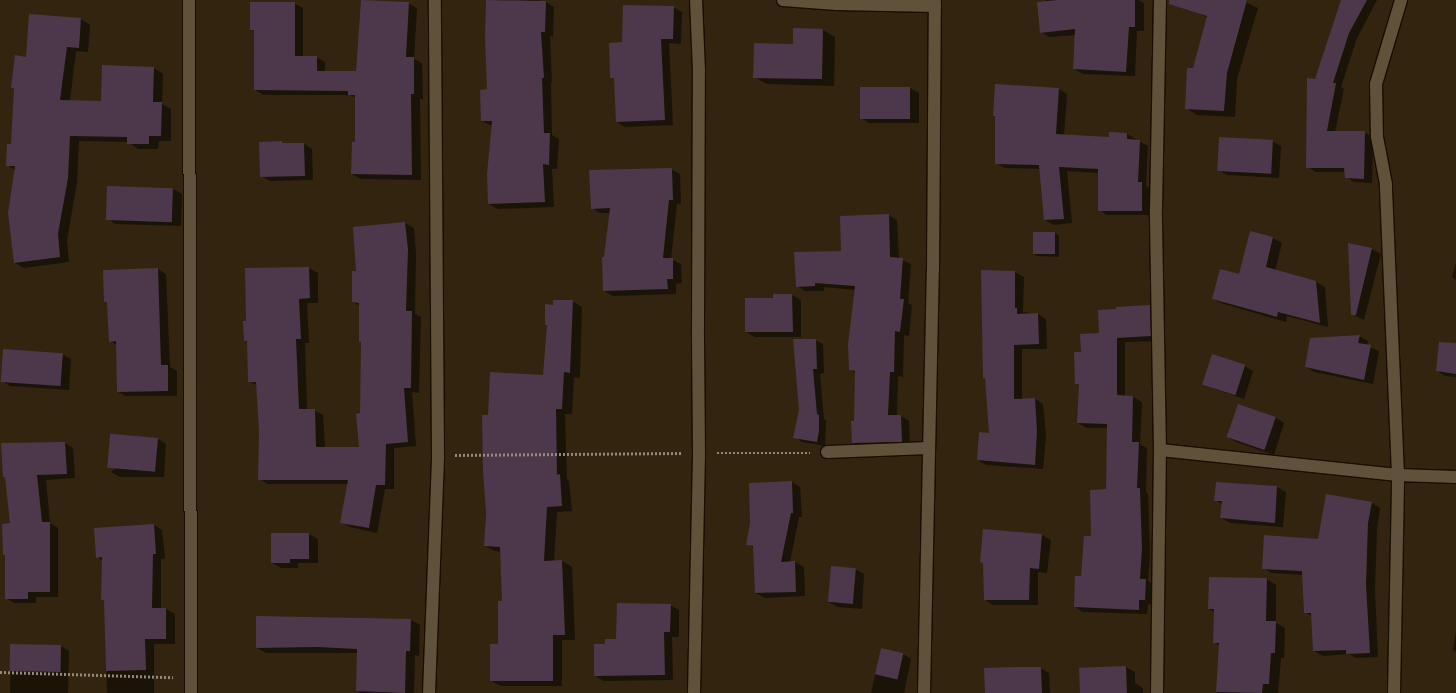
<!DOCTYPE html>
<html>
<head>
<meta charset="utf-8">
<style>
  body { margin:0 }
  #map { position:relative; width:1456px; height:693px; overflow:hidden; background:#32240e; font-family:Raleway,sans-serif }
  div>[style] { position:absolute }
  .shadow>* { inset:0; background:#0007 }
  .building>* { inset:0; background:#4c384a; transform-origin:0 0 }
  .path>* { height:2.5px; margin-top:-1.25px; transform-origin:0; background:repeating-linear-gradient(90deg,#948877 0 2px,transparent 0 4px) }
  .roads { filter:drop-shadow(1px 0 #190d00) drop-shadow(-1px 0 #190d00) drop-shadow(0 1px #190d00) drop-shadow(0 -1px #190d00) }
  .street>* { height:12px; margin:-6px; padding:0 6px; transform-origin:6px; border-radius:6px; background:#60513a }
  span { translate:-50% -50%; white-space:nowrap; text-align:center; line-height:1.15; -webkit-text-stroke:3px #32240e; paint-order:stroke }
</style>
</head>
<body>
<div id="map">
  <div class="shadow">
    <i style="clip-path:polygon(487px 0,538px 0,546px 2px,554px 7px,553px 37px,550px 36px,552px 83px,551px 83px,552px 135px,559px 139px,557px 169px,552px 169px,554px 207px,498px 209px,489px 204px,492px 126px,482px 121px,488px 90px,486px 38px)"></i>
    <i style="clip-path:polygon(1046px 0,1138px 0,1144px 3px,1144px 31px,1137px 31px,1135px 76px,1083px 74px,1074px 69px,1076px 35px,1049px 37px,1041px 32px)"></i>
    <i style="clip-path:polygon(1204px 0,1241px 0,1258px 8px,1237px 79px,1235px 117px,1197px 115px,1186px 108px,1193px 70px,1208px 18px,1200px 13px)"></i>
    <i style="clip-path:polygon(1343px 0,1377px 0,1357px 38px,1341px 87px,1344px 89px,1335px 132px,1364px 132px,1373px 137px,1372px 183px,1354px 182px,1346px 177px,1346px 172px,1316px 172px,1308px 167px,1315px 80px)"></i>
    <i style="clip-path:polygon(294px 3px,303px 8px,303px 57px,316px 57px,325px 62px,325px 72px,357px 72px,408px 3px,417px 8px,414px 59px,422px 63px,423px 99px,420px 99px,421px 180px,361px 179px,352px 174px,356px 143px,356px 98px,350px 95px,264px 95px,255px 90px,255px 32px,251px 29px)"></i>
    <i style="clip-path:polygon(673px 7px,682px 12px,681px 44px,669px 43px,673px 125px,625px 127px,617px 122px,615px 79px,611px 77px)"></i>
    <i style="clip-path:polygon(30px 15px,81px 19px,90px 25px,88px 52px,76px 51px,70px 101px,101px 102px,154px 68px,163px 74px,162px 104px,171px 109px,171px 141px,159px 141px,158px 149px,138px 149px,128px 142px,79px 141px,77px 183px,67px 240px,69px 262px,24px 268px,15px 263px,15px 170px,7px 165px,12px 145px,15px 89px,12px 87px,27px 58px)"></i>
    <i style="clip-path:polygon(823px 30px,835px 37px,834px 86px,767px 84px,754px 77px,794px 45px)"></i>
    <i style="clip-path:polygon(910px 88px,919px 93px,919px 123px,869px 123px,861px 118px)"></i>
    <i style="clip-path:polygon(1059px 89px,1067px 94px,1064px 136px,1110px 138px,1110px 133px,1127px 134px,1136px 139px,1136px 140px,1148px 146px,1146px 186px,1150px 188px,1150px 215px,1107px 215px,1099px 210px,1099px 173px,1067px 171px,1072px 223px,1054px 225px,1045px 220px,1041px 169px,1005px 168px,996px 163px,996px 117px,994px 116px)"></i>
    <i style="clip-path:polygon(1272px 141px,1281px 146px,1279px 178px,1227px 175px,1218px 170px)"></i>
    <i style="clip-path:polygon(304px 144px,312px 149px,313px 180px,270px 181px,261px 176px)"></i>
    <i style="clip-path:polygon(671px 169px,680px 174px,681px 204px,677px 204px,671px 259px,681px 264px,682px 283px,676px 284px,676px 294px,613px 296px,604px 291px,605px 258px,610px 213px,600px 213px,592px 208px)"></i>
    <i style="clip-path:polygon(108px 187px,173px 189px,182px 194px,181px 226px,116px 224px,108px 219px)"></i>
    <i style="clip-path:polygon(888px 215px,897px 220px,899px 259px,911px 264px,908px 303px,912px 305px,909px 336px,904px 335px,903px 377px,898px 376px,897px 416px,901px 416px,909px 421px,910px 446px,862px 448px,853px 443px,856px 373px,850px 370px,856px 290px,824px 287px,824px 291px,805px 291px,797px 286px)"></i>
    <i style="clip-path:polygon(405px 223px,414px 228px,416px 254px,415px 314px,421px 317px,419px 393px,412px 392px,416px 446px,394px 448px,394px 489px,385px 489px,377px 533px,350px 527px,341px 522px,348px 484px,268px 484px,259px 479px,260px 432px,258px 386px,249px 381px,248px 343px,245px 341px,247px 322px,309px 268px,318px 273px,318px 303px,307px 303px,309px 343px,305px 343px,307px 410px,314px 410px,323px 415px,325px 448px,360px 448px,362px 343px,360px 342px,360px 306px,353px 302px,357px 272px,354px 228px)"></i>
    <i style="clip-path:polygon(1251px 232px,1273px 238px,1282px 243px,1275px 271px,1316px 282px,1325px 287px,1328px 327px,1287px 316px,1286px 322px,1221px 303px,1213px 299px,1240px 275px)"></i>
    <i style="clip-path:polygon(1055px 233px,1059px 235px,1059px 257px,1037px 256px,1033px 254px)"></i>
    <i style="clip-path:polygon(1349px 244px,1372px 249px,1381px 254px,1364px 320px,1352px 314px)"></i>
    <i style="clip-path:polygon(1456px 262px,1456px 280px,1452px 277px)"></i>
    <i style="clip-path:polygon(158px 269px,166px 274px,170px 367px,177px 371px,177px 396px,126px 396px,118px 392px,117px 345px,110px 341px,108px 303px,105px 301px)"></i>
    <i style="clip-path:polygon(982px 271px,1015px 272px,1024px 277px,1023px 312px,1038px 314px,1046px 319px,1047px 349px,1022px 349px,1022px 400px,1035px 399px,1043px 404px,1046px 436px,1043px 469px,986px 465px,978px 460px,990px 434px)"></i>
    <i style="clip-path:polygon(774px 295px,792px 295px,801px 300px,801px 337px,755px 337px,746px 332px,774px 299px)"></i>
    <i style="clip-path:polygon(572px 301px,582px 307px,580px 378px,574px 377px,572px 414px,565px 414px,567px 479px,569px 481px,572px 511px,557px 512px,554px 561px,562px 561px,572px 567px,575px 640px,562px 640px,562px 686px,501px 686px,491px 681px,499px 645px,503px 602px,501px 552px,495px 551px,485px 546px,488px 416px,544px 376px,554px 306px)"></i>
    <i style="clip-path:polygon(1150px 306px,1158px 311px,1159px 341px,1125px 342px,1125px 396px,1133px 397px,1142px 402px,1140px 444px,1147px 448px,1146px 492px,1148px 494px,1150px 554px,1148px 581px,1154px 585px,1154px 605px,1148px 604px,1147px 614px,1083px 612px,1075px 607px,1106px 490px,1108px 428px,1087px 428px,1078px 423px,1080px 385px,1076px 383px,1082px 353px,1100px 334px)"></i>
    <i style="clip-path:polygon(1359px 336px,1368px 341px,1367px 346px,1379px 351px,1373px 384px,1314px 372px,1306px 367px)"></i>
    <i style="clip-path:polygon(815px 340px,823px 344px,824px 373px,820px 374px,824px 419px,826px 420px,825px 446px,802px 442px,795px 437px)"></i>
    <i style="clip-path:polygon(1456px 344px,1456px 377px,1445px 376px,1437px 371px)"></i>
    <i style="clip-path:polygon(62px 354px,71px 359px,69px 390px,10px 386px,2px 381px)"></i>
    <i style="clip-path:polygon(1244px 366px,1253px 371px,1244px 399px,1212px 388px,1203px 383px)"></i>
    <i style="clip-path:polygon(1238px 405px,1276px 418px,1284px 423px,1274px 455px,1236px 442px,1228px 437px)"></i>
    <i style="clip-path:polygon(158px 439px,166px 444px,164px 477px,120px 477px,111px 472px)"></i>
    <i style="clip-path:polygon(65px 443px,73px 448px,75px 478px,46px 480px,50px 523px,58px 528px,58px 597px,36px 597px,36px 603px,14px 603px,6px 598px,6px 556px,4px 555px,11px 524px,6px 478px,4px 476px)"></i>
    <i style="clip-path:polygon(792px 482px,800px 487px,802px 517px,799px 517px,790px 562px,795px 562px,804px 567px,805px 596px,765px 598px,756px 593px,755px 549px,747px 544px)"></i>
    <i style="clip-path:polygon(1277px 487px,1286px 492px,1283px 527px,1230px 523px,1221px 518px,1222px 504px,1215px 500px)"></i>
    <i style="clip-path:polygon(1327px 495px,1372px 503px,1380px 508px,1377px 529px,1375px 590px,1378px 657px,1356px 658px,1349px 654px,1323px 656px,1314px 651px,1313px 617px,1305px 612px,1304px 575px,1272px 573px,1263px 568px,1318px 540px)"></i>
    <i style="clip-path:polygon(154px 525px,162px 530px,165px 558px,161px 559px,161px 609px,166px 609px,175px 614px,175px 644px,154px 644px,154px 693px,107px 693px,105px 601px,102px 599px,102px 560px,97px 557px)"></i>
    <i style="clip-path:polygon(984px 531px,1042px 535px,1051px 540px,1047px 573px,1038px 572px,1038px 605px,993px 605px,985px 600px,984px 564px,981px 562px)"></i>
    <i style="clip-path:polygon(309px 534px,318px 539px,318px 563px,298px 563px,298px 568px,281px 568px,272px 563px)"></i>
    <i style="clip-path:polygon(855px 569px,864px 574px,862px 609px,838px 607px,829px 602px)"></i>
    <i style="clip-path:polygon(1267px 579px,1276px 585px,1276px 623px,1285px 628px,1284px 658px,1281px 658px,1278px 693px,1217px 693px,1220px 646px,1214px 642px,1215px 612px,1209px 609px)"></i>
    <i style="clip-path:polygon(670px 605px,679px 610px,679px 637px,672px 637px,673px 680px,604px 681px,595px 676px,606px 645px,617px 640px)"></i>
    <i style="clip-path:polygon(257px 617px,411px 620px,420px 625px,419px 656px,415px 655px,414px 693px,361px 693px,357px 691px,358px 653px,266px 653px,257px 648px)"></i>
    <i style="clip-path:polygon(1456px 632px,1456px 652px,1453px 650px)"></i>
    <i style="clip-path:polygon(11px 645px,61px 646px,69px 651px,68px 693px,10px 693px)"></i>
    <i style="clip-path:polygon(881px 649px,903px 654px,911px 659px,904px 693px,871px 693px)"></i>
    <i style="clip-path:polygon(1126px 667px,1135px 672px,1135px 683px,1143px 688px,1143px 693px,1081px 693px,1080px 668px)"></i>
    <i style="clip-path:polygon(1040px 668px,1049px 673px,1050px 693px,986px 693px)"></i>
  </div>
  <div class="building">
    <i style="clip-path:polygon(361px 0,409px 2px,406px 57px,414px 57px,414px 94px,411px 94px,412px 175px,351px 174px,352px 142px,355px 142px,355px 95px,348px 95px,348px 91px,254px 90px,254px 30px,250px 30px,250px 2px,295px 2px,295px 56px,317px 56px,317px 71px,356px 71px)"></i>
    <i style="clip-path:polygon(486px 0,546px 1px,545px 32px,541px 32px,544px 78px,542px 78px,544px 133px,550px 133px,549px 165px,543px 164px,545px 202px,488px 204px,487px 174px,492px 121px,481px 121px,480px 90px,487px 89px,485px 38px)"></i>
    <i style="clip-path:polygon(1057px 0,1135px 0,1135px 27px,1129px 27px,1126px 72px,1073px 69px,1075px 29px,1040px 33px,1037px 2px)"></i>
    <i style="clip-path:polygon(1169px 0,1247px 0,1227px 73px,1224px 111px,1185px 109px,1187px 68px,1193px 68px,1207px 16px,1169px 4px)"></i>
    <i style="clip-path:polygon(1341px 0,1367px 0,1349px 33px,1333px 83px,1336px 83px,1327px 131px,1365px 131px,1364px 179px,1345px 178px,1344px 168px,1306px 168px,1307px 78px,1315px 79px)"></i>
    <i style="clip-path:polygon(623px 5px,674px 6px,673px 39px,661px 39px,665px 120px,616px 122px,614px 78px,610px 78px,609px 43px,622px 42px)"></i>
    <i style="clip-path:polygon(29px 14px,81px 18px,79px 48px,67px 47px,60px 100px,101px 101px,102px 65px,154px 67px,153px 102px,162px 102px,161px 136px,149px 136px,149px 144px,127px 144px,127px 137px,70px 136px,68px 178px,58px 234px,60px 257px,14px 263px,8px 213px,15px 166px,6px 166px,7px 144px,11px 144px,14px 88px,11px 88px,15px 55px,26px 57px)"></i>
    <i style="clip-path:polygon(793px 28px,823px 29px,822px 79px,753px 78px,754px 43px,793px 44px)"></i>
    <i style="clip-path:polygon(995px 84px,1059px 88px,1056px 134px,1109px 137px,1109px 132px,1127px 133px,1127px 139px,1140px 140px,1138px 182px,1142px 182px,1142px 211px,1098px 211px,1098px 169px,1059px 167px,1064px 219px,1044px 220px,1039px 165px,995px 164px,995px 116px,993px 116px)"></i>
    <i style="left:860px;top:87px;width:50px;height:32px"></i>
    <i style="left:1219px;top:137px;width:54px;height:34px;rotate:3deg"></i>
    <i style="clip-path:polygon(282px 141px,282px 143px,304px 143px,305px 176px,260px 177px,259px 142px)"></i>
    <i style="clip-path:polygon(672px 168px,673px 200px,669px 200px,663px 258px,673px 258px,673px 279px,667px 279px,668px 289px,603px 291px,602px 257px,604px 257px,610px 208px,591px 209px,589px 170px)"></i>
    <i style="left:107px;top:186px;width:66px;height:34px;rotate:2deg"></i>
    <i style="clip-path:polygon(889px 214px,890px 257px,903px 258px,900px 299px,904px 299px,900px 332px,895px 331px,894px 372px,890px 372px,888px 415px,901px 415px,902px 442px,852px 443px,851px 421px,854px 421px,855px 371px,849px 370px,848px 344px,855px 286px,815px 283px,815px 286px,796px 287px,794px 252px,841px 251px,840px 216px)"></i>
    <i style="clip-path:polygon(405px 222px,408px 249px,406px 311px,412px 311px,411px 388px,404px 388px,408px 442px,386px 444px,385px 485px,376px 485px,369px 528px,340px 523px,348px 480px,258px 480px,259px 432px,256px 382px,248px 382px,247px 341px,244px 341px,243px 321px,246px 321px,245px 268px,309px 267px,310px 298px,299px 299px,301px 339px,296px 339px,299px 409px,315px 409px,316px 447px,359px 447px,356px 414px,360px 413px,361px 342px,359px 342px,359px 303px,352px 302px,352px 271px,356px 271px,353px 227px)"></i>
    <i style="clip-path:polygon(1250px 231px,1273px 237px,1266px 267px,1316px 281px,1320px 323px,1278px 312px,1277px 317px,1212px 299px,1220px 269px,1239px 274px)"></i>
    <i style="left:1033px;top:232px;width:22px;height:22px"></i>
    <i style="clip-path:polygon(1348px 243px,1372px 248px,1356px 315px,1351px 315px)"></i>
    <i style="clip-path:polygon(158px 268px,161px 365px,168px 365px,168px 391px,117px 392px,116px 341px,109px 342px,107px 302px,104px 302px,103px 270px)"></i>
    <i style="clip-path:polygon(981px 270px,1015px 271px,1015px 308px,1017px 308px,1017px 314px,1038px 313px,1039px 344px,1014px 345px,1014px 399px,1035px 398px,1037px 431px,1035px 465px,977px 460px,979px 432px,989px 433px,985px 378px,983px 378px)"></i>
    <i style="clip-path:polygon(773px 294px,792px 294px,793px 332px,745px 332px,745px 298px,773px 298px)"></i>
    <i style="clip-path:polygon(553px 300px,573px 300px,570px 373px,564px 372px,562px 409px,556px 409px,557px 475px,560px 474px,562px 506px,547px 507px,544px 561px,562px 560px,565px 635px,553px 635px,553px 681px,490px 681px,490px 644px,498px 644px,498px 601px,502px 601px,500px 547px,484px 546px,486px 513px,483px 470px,482px 415px,488px 415px,490px 372px,543px 375px,547px 325px,545px 325px,545px 304px,553px 305px)"></i>
    <i style="clip-path:polygon(1150px 305px,1151px 336px,1117px 338px,1117px 395px,1133px 396px,1132px 442px,1139px 442px,1137px 488px,1140px 488px,1142px 549px,1140px 579px,1146px 579px,1145px 600px,1139px 600px,1139px 610px,1074px 607px,1075px 576px,1081px 576px,1084px 536px,1091px 536px,1090px 490px,1106px 489px,1107px 424px,1077px 423px,1079px 384px,1075px 384px,1074px 352px,1081px 352px,1080px 334px,1099px 333px,1098px 310px,1116px 309px,1116px 307px)"></i>
    <i style="clip-path:polygon(1360px 335px,1358px 343px,1371px 345px,1364px 380px,1305px 367px,1310px 338px)"></i>
    <i style="clip-path:polygon(793px 339px,816px 339px,817px 369px,813px 369px,817px 414px,819px 415px,819px 431px,817px 442px,793px 438px,799px 410px)"></i>
    <i style="clip-path:polygon(1439px 342px,1456px 343px,1456px 374px,1436px 371px)"></i>
    <i style="left:3px;top:349px;width:60px;height:33px;rotate:4deg"></i>
    <i style="left:1212px;top:354px;width:35px;height:32px;rotate:18deg"></i>
    <i style="left:1238px;top:404px;width:40px;height:35px;rotate:19deg"></i>
    <i style="left:158px;top:438px;width:34px;height:48px;rotate:95deg"></i>
    <i style="clip-path:polygon(65px 442px,67px 474px,37px 475px,42px 522px,50px 522px,50px 592px,28px 592px,28px 599px,5px 599px,5px 555px,3px 555px,2px 524px,10px 523px,5px 477px,3px 477px,1px 443px)"></i>
    <i style="clip-path:polygon(792px 481px,793px 513px,791px 513px,781px 562px,795px 561px,796px 592px,755px 593px,753px 546px,746px 545px,750px 523px,749px 483px)"></i>
    <i style="clip-path:polygon(1216px 482px,1277px 486px,1275px 523px,1220px 518px,1222px 501px,1214px 501px)"></i>
    <i style="clip-path:polygon(1326px 494px,1372px 502px,1368px 523px,1366px 585px,1370px 653px,1346px 654px,1346px 650px,1313px 651px,1311px 613px,1304px 613px,1302px 571px,1262px 569px,1264px 535px,1318px 539px)"></i>
    <i style="clip-path:polygon(154px 524px,156px 554px,153px 554px,152px 608px,166px 608px,166px 639px,145px 639px,146px 670px,106px 671px,104px 600px,101px 600px,102px 557px,96px 558px,94px 528px)"></i>
    <i style="clip-path:polygon(983px 529px,1042px 534px,1039px 569px,1030px 568px,1029px 600px,984px 600px,983px 563px,980px 562px)"></i>
    <i style="clip-path:polygon(271px 533px,309px 533px,309px 559px,290px 559px,290px 563px,271px 563px)"></i>
    <i style="left:831px;top:566px;width:25px;height:36px;rotate:5deg"></i>
    <i style="clip-path:polygon(1209px 577px,1267px 578px,1266px 621px,1276px 621px,1275px 653px,1271px 653px,1269px 684px,1263px 684px,1262px 693px,1216px 692px,1219px 643px,1213px 643px,1214px 609px,1208px 609px)"></i>
    <i style="clip-path:polygon(617px 603px,671px 604px,670px 632px,664px 632px,665px 675px,594px 676px,594px 644px,605px 644px,605px 639px,616px 639px)"></i>
    <i style="clip-path:polygon(256px 616px,411px 619px,410px 651px,406px 651px,405px 693px,356px 691px,357px 649px,317px 647px,256px 648px)"></i>
    <i style="left:10px;top:644px;width:51px;height:27px;rotate:1deg"></i>
    <i style="left:881px;top:648px;width:23px;height:27px;rotate:13deg"></i>
    <i style="left:1126px;top:666px;width:27px;height:47px;rotate:88deg"></i>
    <i style="clip-path:polygon(1014px 667px,1041px 667px,1042px 693px,985px 693px,984px 668px)"></i>
  </div>
  <div class="path">
    <i style="left:717px;top:453px;width:93px"></i>
    <i style="left:455px;top:455px;width:227px;rotate:-0.5deg"></i>
    <i style="left:0;top:672px;width:173px;rotate:1.7deg"></i>
  </div>
  <div class="roads">
    <div class="street">
      <i style="left:189px;top:0;width:693px;rotate:89.83deg"></i>
      <i style="left:783px;top:0;width:53px;rotate:4.3deg"></i>
      <i style="left:836px;top:4px;width:99px;rotate:1.2deg"></i>
      <i style="left:1160px;top:450px;width:239px;rotate:6deg"></i>
      <i style="left:1398px;top:475px;width:58px;rotate:2deg"></i>
      <i style="left:827px;top:452px;width:102px;rotate:-2.2deg"></i>
      <i style="left:429px;top:693px;width:238px;rotate:-87.8deg"></i>
      <i style="left:438px;top:455px;width:455px;rotate:-90.4deg"></i>
      <i style="left:694px;top:693px;width:240px;rotate:-88.8deg"></i>
      <i style="left:699px;top:453px;width:126px;rotate:-90.5deg"></i>
      <i style="left:698px;top:327px;width:256px;rotate:-89.8deg"></i>
      <i style="left:699px;top:71px;width:71px;rotate:-92.4deg"></i>
      <i style="left:924px;top:693px;width:423px;rotate:-88.8deg"></i>
      <i style="left:933px;top:270px;width:270px;rotate:-89.6deg"></i>
      <i style="left:1157px;top:693px;width:243px;rotate:-89.3deg"></i>
      <i style="left:1160px;top:450px;width:241px;rotate:-91deg"></i>
      <i style="left:1156px;top:209px;width:209px;rotate:-88.9deg"></i>
      <i style="left:1394px;top:693px;width:218px;rotate:-88.9deg"></i>
      <i style="left:1398px;top:475px;width:291px;rotate:-92.4deg"></i>
      <i style="left:1386px;top:184px;width:48px;rotate:-100.8deg"></i>
      <i style="left:1377px;top:137px;width:53px;rotate:-91.1deg"></i>
      <i style="left:1376px;top:84px;width:88px;rotate:-73.4deg"></i>
    </div>
  </div>
</div>
</body>
</html>
